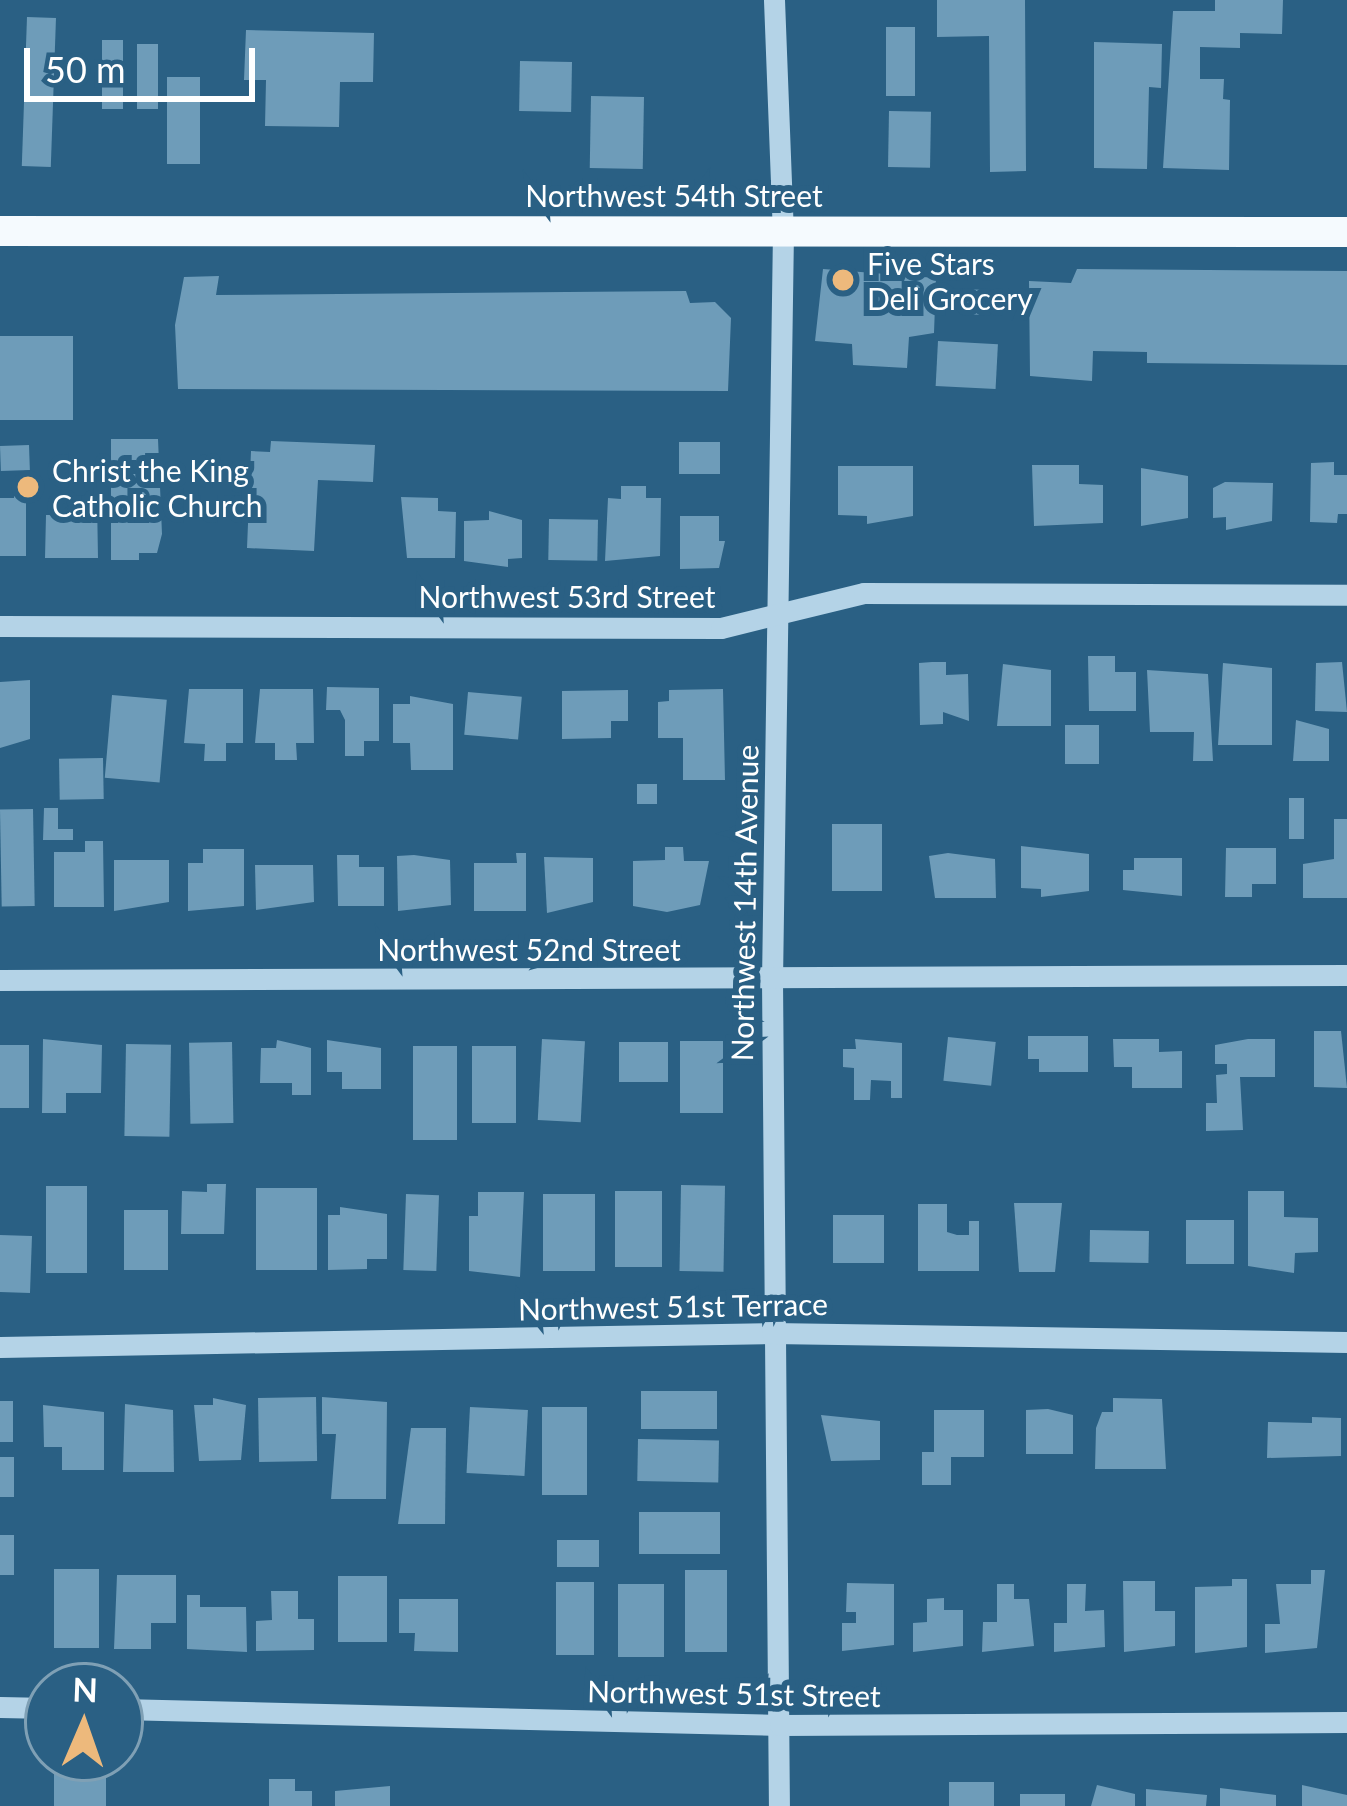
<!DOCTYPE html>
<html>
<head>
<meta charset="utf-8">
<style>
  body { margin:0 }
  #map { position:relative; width:1347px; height:1806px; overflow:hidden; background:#2a6084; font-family:Lato,sans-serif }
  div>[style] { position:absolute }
  .building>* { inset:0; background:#6e9cb9; transform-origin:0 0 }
  .minor>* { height:21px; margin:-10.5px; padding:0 10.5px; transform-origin:10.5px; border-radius:10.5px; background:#b4d3e7 }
  .major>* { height:30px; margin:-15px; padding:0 15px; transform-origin:15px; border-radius:15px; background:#f5fafe }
  .dots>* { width:33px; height:33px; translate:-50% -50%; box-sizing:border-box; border:6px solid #2a6084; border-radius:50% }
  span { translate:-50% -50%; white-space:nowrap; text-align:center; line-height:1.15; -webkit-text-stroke:12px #2a6084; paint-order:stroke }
  .street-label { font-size:30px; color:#fff }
  .poi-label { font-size:30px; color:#fff }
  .left { translate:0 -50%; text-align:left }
  .north { position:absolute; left:24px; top:1662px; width:120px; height:120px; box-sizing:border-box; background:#2a6084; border:3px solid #7fa0b5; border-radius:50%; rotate:2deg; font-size:33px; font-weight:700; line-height:48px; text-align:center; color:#fff }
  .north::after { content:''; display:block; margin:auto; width:42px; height:54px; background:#edb97c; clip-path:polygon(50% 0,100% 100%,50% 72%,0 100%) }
  .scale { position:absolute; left:24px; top:48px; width:231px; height:54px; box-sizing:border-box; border:6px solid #fff; border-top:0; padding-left:15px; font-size:36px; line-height:42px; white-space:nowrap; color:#fff; -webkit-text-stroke:9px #2a6084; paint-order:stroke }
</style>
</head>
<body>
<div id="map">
  <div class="building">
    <i style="clip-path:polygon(937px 0,1025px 0,1026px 171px,990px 172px,989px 36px,937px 37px)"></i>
    <i style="clip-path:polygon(1215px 0,1283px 0,1282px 34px,1240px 33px,1240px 48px,1200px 47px,1200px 79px,1224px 79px,1223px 99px,1230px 100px,1229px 170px,1163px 168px,1173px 11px,1215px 11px)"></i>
    <i style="left:27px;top:17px;width:29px;height:149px;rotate:2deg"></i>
    <i style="left:886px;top:27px;width:29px;height:69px"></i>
    <i style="clip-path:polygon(246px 30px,374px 33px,373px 82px,340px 82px,339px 127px,265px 126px,266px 80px,244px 80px)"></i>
    <i style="left:102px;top:40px;width:21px;height:69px"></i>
    <i style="clip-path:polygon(1094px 42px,1162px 44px,1161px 88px,1149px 87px,1147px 169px,1094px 168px)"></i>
    <i style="left:137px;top:44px;width:21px;height:65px"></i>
    <i style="left:520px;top:61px;width:52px;height:50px;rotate:1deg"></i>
    <i style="left:167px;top:77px;width:33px;height:87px"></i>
    <i style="left:591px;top:96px;width:53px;height:72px;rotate:1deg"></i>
    <i style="left:889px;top:111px;width:42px;height:56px;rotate:1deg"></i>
    <i style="clip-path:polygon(823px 269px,936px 278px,934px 333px,909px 337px,907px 368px,853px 365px,852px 344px,815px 341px)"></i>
    <i style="clip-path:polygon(1077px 269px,1347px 271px,1347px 365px,1147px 363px,1147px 352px,1093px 351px,1092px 381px,1030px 376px,1029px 281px,1071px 283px)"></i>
    <i style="clip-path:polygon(219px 276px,216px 295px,686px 291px,690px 303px,715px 302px,731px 318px,728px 391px,178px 389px,175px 325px,184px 277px)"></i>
    <i style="left:989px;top:290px;width:25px;height:23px;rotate:92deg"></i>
    <i style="left:0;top:336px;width:73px;height:84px"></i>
    <i style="left:938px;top:341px;width:60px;height:45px;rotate:3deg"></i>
    <i style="clip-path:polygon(111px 439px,158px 439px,162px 534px,157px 553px,139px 553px,139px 560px,111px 560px)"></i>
    <i style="clip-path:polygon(271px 441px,375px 445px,373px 482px,318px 480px,314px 551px,247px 548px,251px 451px,270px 452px)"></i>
    <i style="left:679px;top:442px;width:41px;height:32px"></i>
    <i style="left:29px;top:445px;width:25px;height:29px;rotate:88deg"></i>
    <i style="clip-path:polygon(1334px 462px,1334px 475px,1347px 475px,1347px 514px,1338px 514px,1337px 523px,1310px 522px,1311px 463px)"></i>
    <i style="clip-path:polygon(1032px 465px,1079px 465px,1079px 484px,1103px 485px,1103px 523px,1034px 526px)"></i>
    <i style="clip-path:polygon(838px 466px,913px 466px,913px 516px,867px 524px,867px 516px,838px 515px)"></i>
    <i style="clip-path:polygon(1141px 468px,1188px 476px,1188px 518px,1141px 526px)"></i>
    <i style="clip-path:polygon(1225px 482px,1273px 483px,1272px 521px,1226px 530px,1226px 517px,1213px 518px,1213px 488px)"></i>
    <i style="clip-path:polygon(621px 486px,646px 486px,646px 498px,661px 498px,660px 556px,605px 561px,608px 498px,621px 499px)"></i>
    <i style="clip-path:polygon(14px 488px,26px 488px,26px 556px,0 556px,0 498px,14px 498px)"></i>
    <i style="clip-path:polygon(401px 497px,438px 498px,438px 511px,456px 512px,455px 558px,407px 558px)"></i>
    <i style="clip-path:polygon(81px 499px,97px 499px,98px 558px,45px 558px,46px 515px,67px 515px,81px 509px)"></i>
    <i style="clip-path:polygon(489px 511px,522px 520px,522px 558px,508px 559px,508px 567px,464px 561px,464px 521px,489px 520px)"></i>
    <i style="clip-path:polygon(680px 516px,719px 516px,719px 541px,725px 541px,719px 568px,680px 569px)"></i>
    <i style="left:549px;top:519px;width:49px;height:41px;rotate:1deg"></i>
    <i style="clip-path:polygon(1088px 656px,1115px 656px,1115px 672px,1136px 672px,1136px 711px,1089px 711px)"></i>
    <i style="clip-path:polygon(932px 662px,946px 662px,946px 675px,968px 674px,969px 721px,943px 712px,943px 724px,920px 725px,919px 663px)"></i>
    <i style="clip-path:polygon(1342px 662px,1347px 712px,1315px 711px,1316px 663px)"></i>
    <i style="clip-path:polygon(1223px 663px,1272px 668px,1272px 745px,1218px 745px)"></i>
    <i style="clip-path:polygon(1003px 664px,1051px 670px,1051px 726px,997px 726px)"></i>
    <i style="clip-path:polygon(1147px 670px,1208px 674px,1213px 761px,1193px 761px,1194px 732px,1150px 732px)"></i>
    <i style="clip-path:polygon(30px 680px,30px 739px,0 748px,0 682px)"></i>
    <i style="clip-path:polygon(327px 687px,379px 688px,379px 741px,364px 741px,364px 756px,345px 756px,345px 720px,340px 710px,326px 710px)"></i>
    <i style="clip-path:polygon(189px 689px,243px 689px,243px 743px,226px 743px,226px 761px,204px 761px,205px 744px,184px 743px)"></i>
    <i style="clip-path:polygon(260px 689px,313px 689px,314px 743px,296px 743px,297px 760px,275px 760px,275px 743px,255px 743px)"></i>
    <i style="clip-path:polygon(723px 689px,725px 780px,683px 780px,683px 738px,658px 738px,658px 702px,669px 701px,669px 690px)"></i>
    <i style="clip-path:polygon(628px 690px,628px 721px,611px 721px,611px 738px,562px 739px,562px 691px)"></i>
    <i style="left:468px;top:692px;width:54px;height:43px;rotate:5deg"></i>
    <i style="left:112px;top:695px;width:55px;height:83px;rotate:5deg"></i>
    <i style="clip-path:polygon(410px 696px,453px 704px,453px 770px,411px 770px,410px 743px,393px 743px,393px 704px,410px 704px)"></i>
    <i style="clip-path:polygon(1296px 720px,1329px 729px,1329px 761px,1293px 761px)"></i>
    <i style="left:1065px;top:725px;width:34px;height:39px"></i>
    <i style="left:103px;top:758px;width:41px;height:44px;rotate:89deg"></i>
    <i style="left:637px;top:784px;width:20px;height:20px"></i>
    <i style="left:1289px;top:798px;width:15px;height:41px"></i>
    <i style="clip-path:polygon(44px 808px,58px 808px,58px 829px,73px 829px,73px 840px,43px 840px)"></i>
    <i style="left:33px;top:809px;width:97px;height:33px;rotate:89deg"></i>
    <i style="clip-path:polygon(1334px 819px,1347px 819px,1347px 898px,1303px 898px,1303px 864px,1334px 859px)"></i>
    <i style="left:832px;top:824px;width:50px;height:67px"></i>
    <i style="clip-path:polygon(85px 841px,103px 841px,104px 907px,54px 907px,54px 852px,85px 852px)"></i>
    <i style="clip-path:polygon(1021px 846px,1089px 854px,1089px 891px,1041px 897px,1041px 889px,1021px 888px)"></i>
    <i style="clip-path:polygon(665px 847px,683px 847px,684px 861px,709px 861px,700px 905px,667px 912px,633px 906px,633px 861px,665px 860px)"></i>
    <i style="clip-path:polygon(1226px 848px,1276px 848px,1276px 884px,1252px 884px,1252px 897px,1225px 897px)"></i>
    <i style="clip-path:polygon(203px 849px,244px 849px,244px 906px,188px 911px,188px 863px,203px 863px)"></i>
    <i style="clip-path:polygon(516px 853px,526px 853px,526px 911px,474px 911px,474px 863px,517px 863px)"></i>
    <i style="clip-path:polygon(948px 853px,995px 859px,996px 898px,935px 898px,929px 856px)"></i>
    <i style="clip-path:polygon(337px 855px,359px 855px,359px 867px,384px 867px,384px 906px,338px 906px)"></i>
    <i style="clip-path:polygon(414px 855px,450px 860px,451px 905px,398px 911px,397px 856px)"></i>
    <i style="clip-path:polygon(544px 857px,593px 858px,593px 902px,547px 913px)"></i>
    <i style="clip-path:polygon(1134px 858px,1182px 858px,1182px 896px,1123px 890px,1123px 870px,1134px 870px)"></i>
    <i style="clip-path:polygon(114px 860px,169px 860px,169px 902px,114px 911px)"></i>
    <i style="clip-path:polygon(255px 865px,313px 865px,314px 902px,256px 910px)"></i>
    <i style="clip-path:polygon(1314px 1031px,1341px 1031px,1347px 1088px,1314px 1087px)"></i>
    <i style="clip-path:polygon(1028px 1036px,1088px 1036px,1088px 1072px,1039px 1072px,1039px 1059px,1028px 1059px)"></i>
    <i style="left:948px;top:1037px;width:48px;height:44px;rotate:6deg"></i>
    <i style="clip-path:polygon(43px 1039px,102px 1045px,101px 1093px,66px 1093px,66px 1113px,42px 1113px)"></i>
    <i style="left:542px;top:1039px;width:43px;height:81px;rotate:3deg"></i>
    <i style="clip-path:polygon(855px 1039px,902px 1043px,902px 1098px,891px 1098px,891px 1081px,871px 1080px,870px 1100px,854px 1100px,854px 1068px,843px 1067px,843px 1049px,856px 1049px)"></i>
    <i style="clip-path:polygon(1113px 1039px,1159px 1039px,1159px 1052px,1182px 1051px,1182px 1088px,1132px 1088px,1132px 1067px,1114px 1067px)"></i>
    <i style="clip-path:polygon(1248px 1039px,1275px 1039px,1275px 1077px,1240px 1077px,1243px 1130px,1206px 1131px,1206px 1103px,1217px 1103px,1216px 1075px,1227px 1074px,1227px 1064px,1215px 1064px,1215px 1045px)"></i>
    <i style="clip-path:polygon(277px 1040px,311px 1048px,311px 1095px,292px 1095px,292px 1083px,260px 1083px,261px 1048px,276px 1048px)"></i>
    <i style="clip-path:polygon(327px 1040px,381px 1048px,381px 1089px,342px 1089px,342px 1072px,327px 1072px)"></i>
    <i style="left:680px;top:1041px;width:43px;height:72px"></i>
    <i style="left:232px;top:1042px;width:81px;height:43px;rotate:89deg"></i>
    <i style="left:668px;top:1042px;width:40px;height:49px;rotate:90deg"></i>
    <i style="left:126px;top:1044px;width:45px;height:92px;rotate:1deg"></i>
    <i style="left:29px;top:1045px;width:63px;height:29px;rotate:90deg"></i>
    <i style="left:413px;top:1046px;width:44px;height:94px"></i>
    <i style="left:516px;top:1046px;width:77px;height:44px;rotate:90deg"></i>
    <i style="clip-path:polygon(207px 1184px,226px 1184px,224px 1234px,181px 1234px,182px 1191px,207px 1192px)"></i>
    <i style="left:681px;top:1185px;width:44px;height:86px;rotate:1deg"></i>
    <i style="left:46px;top:1186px;width:41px;height:87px"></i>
    <i style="left:256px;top:1188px;width:61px;height:82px"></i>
    <i style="left:615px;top:1191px;width:47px;height:76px"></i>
    <i style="clip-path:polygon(1248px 1191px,1284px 1191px,1284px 1217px,1318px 1218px,1318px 1252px,1295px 1253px,1294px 1273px,1248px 1266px)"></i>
    <i style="clip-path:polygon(478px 1192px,524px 1192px,520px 1277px,469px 1271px,469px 1216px,478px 1216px)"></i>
    <i style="left:406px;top:1194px;width:33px;height:76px;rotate:2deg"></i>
    <i style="left:543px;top:1194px;width:52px;height:77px"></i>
    <i style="clip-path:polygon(1014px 1203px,1062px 1203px,1055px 1272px,1019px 1272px)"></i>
    <i style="clip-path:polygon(918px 1204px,947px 1204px,947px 1232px,957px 1235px,969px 1235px,969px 1221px,979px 1221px,979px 1271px,918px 1271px)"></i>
    <i style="clip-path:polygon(340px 1207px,387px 1214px,387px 1259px,367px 1259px,367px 1269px,328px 1270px,328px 1215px,340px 1215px)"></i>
    <i style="left:124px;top:1210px;width:44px;height:60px"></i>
    <i style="left:833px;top:1215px;width:51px;height:48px"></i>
    <i style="left:1186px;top:1220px;width:48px;height:44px"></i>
    <i style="left:1090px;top:1230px;width:59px;height:32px;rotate:1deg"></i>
    <i style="left:0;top:1235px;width:32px;height:57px;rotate:2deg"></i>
    <i style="left:641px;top:1391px;width:76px;height:38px"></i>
    <i style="left:316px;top:1397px;width:64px;height:58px;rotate:89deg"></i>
    <i style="clip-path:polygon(322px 1397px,387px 1402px,386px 1499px,331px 1499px,336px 1434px,322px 1434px)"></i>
    <i style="clip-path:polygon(213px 1398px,246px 1405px,241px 1460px,199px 1461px,194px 1405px,213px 1405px)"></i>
    <i style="clip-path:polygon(1113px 1398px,1162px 1399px,1166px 1469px,1095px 1469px,1096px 1428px,1102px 1412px,1113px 1412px)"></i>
    <i style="left:0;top:1401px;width:13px;height:41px"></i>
    <i style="clip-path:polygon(125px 1404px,173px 1410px,174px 1472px,123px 1472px)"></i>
    <i style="clip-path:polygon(43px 1405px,104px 1412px,104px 1470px,62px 1470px,62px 1447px,44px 1447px)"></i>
    <i style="left:470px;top:1407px;width:58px;height:66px;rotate:3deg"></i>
    <i style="left:542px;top:1407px;width:45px;height:88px"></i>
    <i style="clip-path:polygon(1048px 1409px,1073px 1415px,1073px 1454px,1026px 1454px,1026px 1410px)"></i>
    <i style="clip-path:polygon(934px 1410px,984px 1410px,984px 1457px,951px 1457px,951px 1485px,922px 1485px,922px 1452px,934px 1452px)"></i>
    <i style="clip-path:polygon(821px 1415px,880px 1421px,880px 1460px,831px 1461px)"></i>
    <i style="clip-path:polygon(1312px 1417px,1341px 1418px,1341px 1456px,1267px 1458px,1268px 1422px,1312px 1423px)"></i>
    <i style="clip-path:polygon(411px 1428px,446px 1428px,445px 1524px,398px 1524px)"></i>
    <i style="left:638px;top:1439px;width:81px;height:42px;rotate:1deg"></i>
    <i style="left:0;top:1457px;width:14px;height:40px"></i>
    <i style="left:639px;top:1512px;width:81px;height:42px"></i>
    <i style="left:0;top:1535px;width:14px;height:40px"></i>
    <i style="left:557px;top:1540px;width:42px;height:27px"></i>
    <i style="left:54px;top:1569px;width:45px;height:79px"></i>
    <i style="left:685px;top:1570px;width:42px;height:82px"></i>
    <i style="clip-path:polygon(1311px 1570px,1325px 1570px,1317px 1648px,1265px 1653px,1265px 1624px,1280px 1624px,1276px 1584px,1311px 1584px)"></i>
    <i style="clip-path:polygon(117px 1575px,176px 1575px,176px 1623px,151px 1623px,151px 1649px,114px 1649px)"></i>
    <i style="left:338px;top:1576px;width:49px;height:66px"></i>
    <i style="clip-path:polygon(1232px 1579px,1247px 1579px,1247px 1647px,1195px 1653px,1195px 1587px,1232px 1586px)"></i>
    <i style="clip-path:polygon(1123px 1581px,1155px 1581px,1155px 1611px,1175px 1611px,1175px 1646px,1124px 1652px)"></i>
    <i style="left:556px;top:1582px;width:38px;height:73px"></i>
    <i style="clip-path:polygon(847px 1583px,894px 1584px,894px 1645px,842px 1651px,842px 1623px,856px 1623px,856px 1612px,846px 1612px)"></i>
    <i style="left:618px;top:1584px;width:46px;height:73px"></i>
    <i style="clip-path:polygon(997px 1584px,1014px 1584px,1014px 1599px,1029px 1599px,1034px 1646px,982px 1652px,983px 1622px,997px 1622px)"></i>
    <i style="clip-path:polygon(1067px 1584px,1086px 1584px,1085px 1611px,1104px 1610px,1105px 1647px,1054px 1652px,1054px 1623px,1067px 1623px)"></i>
    <i style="clip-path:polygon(271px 1591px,298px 1591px,298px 1619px,314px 1619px,314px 1650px,256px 1651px,256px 1621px,272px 1620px)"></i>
    <i style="clip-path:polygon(187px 1595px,200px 1595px,200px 1607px,246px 1607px,247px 1652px,187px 1649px)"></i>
    <i style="clip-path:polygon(944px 1598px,944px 1610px,963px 1610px,963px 1646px,913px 1652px,913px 1623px,927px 1622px,927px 1599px)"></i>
    <i style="clip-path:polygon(399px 1599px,458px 1599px,458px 1652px,414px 1651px,415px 1633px,399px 1633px)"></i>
    <i style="clip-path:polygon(106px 1763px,106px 1806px,54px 1806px,54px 1773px)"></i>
    <i style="clip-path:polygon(269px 1779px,295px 1779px,295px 1791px,312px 1791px,312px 1806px,269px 1806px)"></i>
    <i style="left:949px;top:1782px;width:45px;height:24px"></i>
    <i style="clip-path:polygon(1097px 1785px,1135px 1794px,1135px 1806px,1091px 1806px)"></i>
    <i style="clip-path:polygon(1302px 1785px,1347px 1795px,1347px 1806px,1302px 1806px)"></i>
    <i style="clip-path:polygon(390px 1786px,390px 1806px,335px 1806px,335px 1791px)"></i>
    <i style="clip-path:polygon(1220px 1788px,1276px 1795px,1276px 1806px,1220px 1806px)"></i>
    <i style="clip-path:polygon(1146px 1789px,1207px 1795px,1206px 1806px,1146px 1806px)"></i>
    <i style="left:1020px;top:1794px;width:45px;height:12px"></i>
  </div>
  <div class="minor">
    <i style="left:774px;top:0;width:231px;rotate:87.8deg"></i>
    <i style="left:783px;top:231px;width:748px;rotate:90.84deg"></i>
    <i style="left:772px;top:979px;width:827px;rotate:89.52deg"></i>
    <i style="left:0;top:626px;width:721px;rotate:0.16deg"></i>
    <i style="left:721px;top:628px;width:147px;rotate:-13.8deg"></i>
    <i style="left:864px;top:593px;width:483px;rotate:0.2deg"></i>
    <i style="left:0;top:980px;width:1347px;rotate:-0.21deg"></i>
    <i style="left:0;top:1347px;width:772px;rotate:-1.04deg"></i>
    <i style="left:772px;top:1333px;width:575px;rotate:0.9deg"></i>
    <i style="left:0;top:1707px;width:48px;rotate:1.2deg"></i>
    <i style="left:120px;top:1709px;width:660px;rotate:1.39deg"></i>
    <i style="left:780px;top:1725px;width:567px;rotate:-0.3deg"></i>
  </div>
  <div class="major">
    <i style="left:0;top:231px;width:1347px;rotate:0.04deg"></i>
  </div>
  <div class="dots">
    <i style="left:843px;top:280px;background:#edb97c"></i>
    <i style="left:28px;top:487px;background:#edb97c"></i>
  </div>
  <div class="street-label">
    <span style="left:674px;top:195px">Northwest 54th Street</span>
    <span style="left:567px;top:596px">Northwest 53rd Street</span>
    <span style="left:744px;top:903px;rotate:-89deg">Northwest 14th Avenue</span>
    <span style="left:529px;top:949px">Northwest 52nd Street</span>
    <span style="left:673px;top:1306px;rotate:-1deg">Northwest 51st Terrace</span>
    <span style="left:734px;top:1693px;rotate:1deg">Northwest 51st Street</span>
  </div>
  <div class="poi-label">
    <span class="left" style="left:867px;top:280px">Five Stars<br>Deli Grocery</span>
    <span class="left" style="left:52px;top:487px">Christ the King<br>Catholic Church</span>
  </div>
  <div class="north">N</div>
  <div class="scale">50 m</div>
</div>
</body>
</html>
